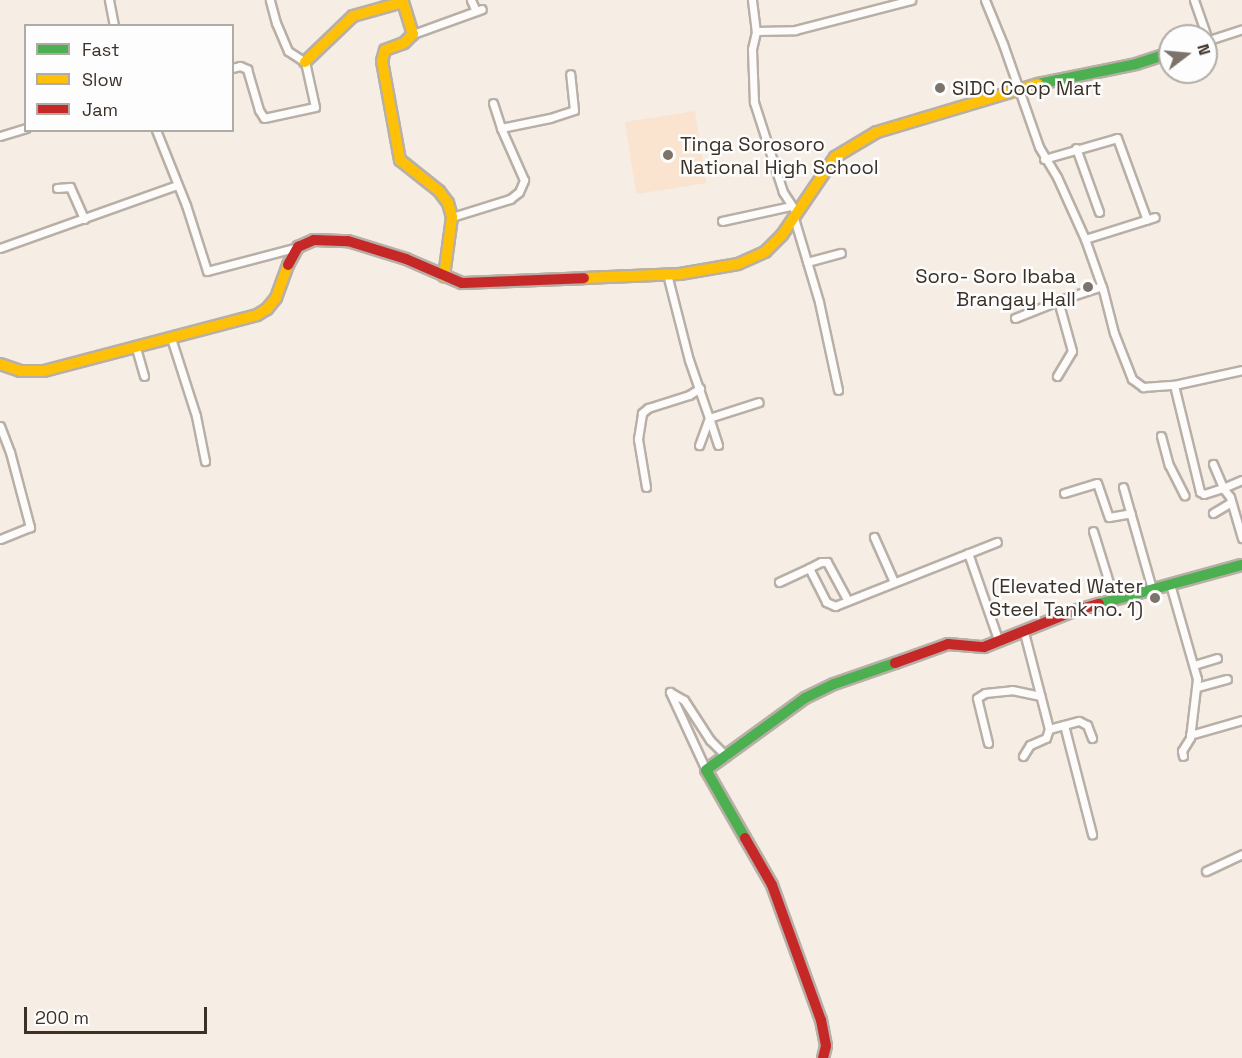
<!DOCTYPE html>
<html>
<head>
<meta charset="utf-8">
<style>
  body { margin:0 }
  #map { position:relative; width:1242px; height:1058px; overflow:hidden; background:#f6ede5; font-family:"Space Grotesk",sans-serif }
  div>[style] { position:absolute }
  .built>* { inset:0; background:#fae4d0; transform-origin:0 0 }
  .roads { filter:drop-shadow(2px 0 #b8afa7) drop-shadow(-2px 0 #b8afa7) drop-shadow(0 2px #b8afa7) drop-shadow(0 -2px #b8afa7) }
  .street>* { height:7px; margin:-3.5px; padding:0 3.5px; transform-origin:3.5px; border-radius:3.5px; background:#fefcfb }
  .fast>* { height:10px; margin:-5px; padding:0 5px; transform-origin:5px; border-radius:5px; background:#4caf50 }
  .slow>* { height:10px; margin:-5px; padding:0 5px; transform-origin:5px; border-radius:5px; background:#ffc107 }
  .jam>* { height:10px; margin:-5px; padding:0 5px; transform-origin:5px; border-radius:5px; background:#c62828 }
  .dots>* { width:16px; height:16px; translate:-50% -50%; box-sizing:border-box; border:3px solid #fdfdfd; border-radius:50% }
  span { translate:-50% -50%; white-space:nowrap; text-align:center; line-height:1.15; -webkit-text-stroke:5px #fdfdfd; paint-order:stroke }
  .poi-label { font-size:20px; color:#3b3127 }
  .left { translate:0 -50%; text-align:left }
  .right { translate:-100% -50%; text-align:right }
  .legend { position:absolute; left:24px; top:24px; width:210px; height:108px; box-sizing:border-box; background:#fdfdfd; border:2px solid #afaba7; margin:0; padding:8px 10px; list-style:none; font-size:18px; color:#3b3127 }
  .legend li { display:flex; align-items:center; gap:12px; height:30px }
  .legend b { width:30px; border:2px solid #afaba7 }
  .north { position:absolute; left:1158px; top:24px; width:60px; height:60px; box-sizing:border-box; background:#fdfdfd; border:2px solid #afaba7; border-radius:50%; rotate:74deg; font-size:16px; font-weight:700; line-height:24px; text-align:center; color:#3b3127 }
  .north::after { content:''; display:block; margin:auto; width:21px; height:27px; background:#7c736a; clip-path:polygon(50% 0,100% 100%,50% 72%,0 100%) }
  .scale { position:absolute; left:24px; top:1007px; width:183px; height:27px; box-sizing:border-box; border:3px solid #3b3127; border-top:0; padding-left:8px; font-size:18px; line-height:21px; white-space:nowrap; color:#3b3127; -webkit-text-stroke:4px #fdfdfd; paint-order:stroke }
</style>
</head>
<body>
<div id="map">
  <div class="built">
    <i style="left:695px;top:111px;width:73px;height:71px;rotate:81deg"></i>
  </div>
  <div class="roads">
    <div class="street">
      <i style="left:109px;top:0;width:26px;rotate:79deg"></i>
      <i style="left:471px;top:0;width:12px;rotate:66deg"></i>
      <i style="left:752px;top:0;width:31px;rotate:83deg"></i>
      <i style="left:985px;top:0;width:48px;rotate:67.8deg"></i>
      <i style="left:1003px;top:44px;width:109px;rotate:70.7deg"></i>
      <i style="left:1039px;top:147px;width:35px;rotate:59deg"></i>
      <i style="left:1057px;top:177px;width:68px;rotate:65.7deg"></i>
      <i style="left:1085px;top:239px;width:54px;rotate:70.6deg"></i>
      <i style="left:1103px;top:290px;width:44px;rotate:75.7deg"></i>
      <i style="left:1114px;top:333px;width:49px;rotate:68.6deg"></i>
      <i style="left:1132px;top:379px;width:14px;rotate:36deg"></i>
      <i style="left:1143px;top:387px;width:31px;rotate:-4deg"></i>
      <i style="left:1174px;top:385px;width:110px;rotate:76.3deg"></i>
      <i style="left:1200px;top:492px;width:4px;rotate:27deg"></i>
      <i style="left:1204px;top:494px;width:20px;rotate:-18deg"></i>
      <i style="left:1223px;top:488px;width:11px;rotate:52deg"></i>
      <i style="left:1230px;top:497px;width:43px;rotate:73.7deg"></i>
      <i style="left:1194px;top:0;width:42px;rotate:70.7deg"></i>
      <i style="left:413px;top:34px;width:73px;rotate:-19.9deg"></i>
      <i style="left:1206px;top:41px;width:38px;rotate:-18deg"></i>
      <i style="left:232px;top:68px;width:8px;rotate:-14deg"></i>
      <i style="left:240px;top:66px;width:8px;rotate:23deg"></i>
      <i style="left:247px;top:69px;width:43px;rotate:73.7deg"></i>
      <i style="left:259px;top:110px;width:9px;rotate:58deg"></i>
      <i style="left:264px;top:118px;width:52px;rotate:-12.2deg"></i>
      <i style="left:315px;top:107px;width:46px;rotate:-102.5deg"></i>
      <i style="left:305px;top:62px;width:20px;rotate:-147deg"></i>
      <i style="left:288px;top:51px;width:30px;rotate:-113deg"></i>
      <i style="left:276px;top:23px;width:24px;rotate:-105deg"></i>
      <i style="left:493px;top:103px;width:26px;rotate:72deg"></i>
      <i style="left:156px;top:130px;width:81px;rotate:68.2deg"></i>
      <i style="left:186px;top:205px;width:69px;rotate:72.3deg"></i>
      <i style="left:207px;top:271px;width:94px;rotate:-14.8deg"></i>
      <i style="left:0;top:136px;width:27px;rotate:-17deg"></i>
      <i style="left:1076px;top:148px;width:68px;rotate:70.2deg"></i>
      <i style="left:1044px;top:159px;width:76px;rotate:-16deg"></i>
      <i style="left:1117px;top:138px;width:87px;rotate:69.9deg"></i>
      <i style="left:57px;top:188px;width:13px;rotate:-4deg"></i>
      <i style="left:70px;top:187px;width:35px;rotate:66deg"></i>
      <i style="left:796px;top:212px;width:24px;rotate:-123deg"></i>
      <i style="left:783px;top:192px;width:95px;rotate:-107.9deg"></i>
      <i style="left:754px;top:102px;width:53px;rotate:-92.2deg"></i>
      <i style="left:752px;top:49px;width:18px;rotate:-77deg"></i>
      <i style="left:756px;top:31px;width:39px;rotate:-1deg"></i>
      <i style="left:795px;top:30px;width:120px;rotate:-14.5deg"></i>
      <i style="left:452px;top:217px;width:61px;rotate:-17.2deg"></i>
      <i style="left:510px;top:199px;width:11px;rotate:-38deg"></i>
      <i style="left:519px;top:192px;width:13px;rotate:-67deg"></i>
      <i style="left:524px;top:180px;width:57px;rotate:-113.9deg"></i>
      <i style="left:501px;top:128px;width:50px;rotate:-11.5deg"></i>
      <i style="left:550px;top:118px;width:25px;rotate:-18deg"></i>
      <i style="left:574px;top:110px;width:36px;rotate:-96deg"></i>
      <i style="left:794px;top:218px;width:88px;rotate:73.4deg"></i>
      <i style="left:819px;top:302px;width:90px;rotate:77.8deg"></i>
      <i style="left:722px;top:221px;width:71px;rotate:-12.3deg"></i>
      <i style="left:1085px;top:239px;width:73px;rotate:-17.4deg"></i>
      <i style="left:0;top:248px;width:188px;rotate:-19.6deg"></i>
      <i style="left:807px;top:262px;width:35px;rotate:-15deg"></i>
      <i style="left:667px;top:274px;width:89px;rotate:75.7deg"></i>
      <i style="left:689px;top:360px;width:61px;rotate:71deg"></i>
      <i style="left:709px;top:418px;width:29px;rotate:110deg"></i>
      <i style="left:1015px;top:318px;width:48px;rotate:-21.8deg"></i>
      <i style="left:171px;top:338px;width:82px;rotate:72.2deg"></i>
      <i style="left:196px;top:416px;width:46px;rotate:78.7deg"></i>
      <i style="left:136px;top:348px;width:29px;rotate:74deg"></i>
      <i style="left:1057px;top:376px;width:29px;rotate:-59deg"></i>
      <i style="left:1072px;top:351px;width:49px;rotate:-105.5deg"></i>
      <i style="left:1059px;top:304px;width:4px;rotate:-76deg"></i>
      <i style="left:1060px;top:300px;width:44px;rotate:-18.4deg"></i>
      <i style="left:1174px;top:385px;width:70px;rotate:-12.4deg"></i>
      <i style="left:0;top:426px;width:28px;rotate:69deg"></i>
      <i style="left:10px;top:452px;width:78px;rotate:75.1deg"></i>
      <i style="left:30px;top:527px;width:32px;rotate:158deg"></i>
      <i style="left:1161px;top:436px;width:30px;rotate:75deg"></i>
      <i style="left:1169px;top:465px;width:34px;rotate:63deg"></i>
      <i style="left:718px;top:445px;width:28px;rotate:-108deg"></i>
      <i style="left:709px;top:418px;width:52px;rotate:-17.7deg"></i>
      <i style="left:1213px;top:464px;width:26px;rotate:67deg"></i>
      <i style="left:1223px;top:488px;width:21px;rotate:-23deg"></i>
      <i style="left:646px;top:487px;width:49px;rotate:-99.5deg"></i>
      <i style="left:638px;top:439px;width:26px;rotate:-81deg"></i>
      <i style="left:642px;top:413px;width:8px;rotate:-40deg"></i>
      <i style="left:648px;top:408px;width:43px;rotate:-17.6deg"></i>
      <i style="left:689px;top:395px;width:13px;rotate:-32deg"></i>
      <i style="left:1123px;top:487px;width:106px;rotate:74.1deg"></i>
      <i style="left:1064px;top:493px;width:34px;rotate:-17deg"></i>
      <i style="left:1097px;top:483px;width:36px;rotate:71deg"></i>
      <i style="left:1109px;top:517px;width:22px;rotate:-10deg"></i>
      <i style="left:1213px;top:513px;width:21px;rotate:-31deg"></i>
      <i style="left:1093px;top:531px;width:71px;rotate:72.8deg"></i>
      <i style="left:874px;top:537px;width:49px;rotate:66deg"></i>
      <i style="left:968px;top:553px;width:94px;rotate:70.8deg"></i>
      <i style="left:809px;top:568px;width:13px;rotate:-27deg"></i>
      <i style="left:821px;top:562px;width:6px"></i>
      <i style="left:827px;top:562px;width:44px;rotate:61.7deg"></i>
      <i style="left:779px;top:582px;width:33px;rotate:-25deg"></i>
      <i style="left:809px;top:568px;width:38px;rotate:63deg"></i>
      <i style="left:826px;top:602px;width:10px;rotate:24deg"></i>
      <i style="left:835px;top:606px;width:174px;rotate:-21.6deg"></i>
      <i style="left:1170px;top:584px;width:99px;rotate:74.1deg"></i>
      <i style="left:1197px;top:679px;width:59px;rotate:96.8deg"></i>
      <i style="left:1190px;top:738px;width:15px;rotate:122deg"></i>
      <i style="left:1182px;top:751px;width:5px;rotate:79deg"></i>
      <i style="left:1194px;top:665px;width:24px;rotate:-17deg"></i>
      <i style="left:1197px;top:687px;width:31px;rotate:-15deg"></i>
      <i style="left:1064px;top:725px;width:113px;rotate:75.6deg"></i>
      <i style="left:1049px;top:729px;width:31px;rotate:-15deg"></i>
      <i style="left:1079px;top:721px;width:9px;rotate:27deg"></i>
      <i style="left:1087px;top:725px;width:14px;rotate:69deg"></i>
      <i style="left:1190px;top:735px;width:54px;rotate:-16.1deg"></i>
      <i style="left:988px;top:743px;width:46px;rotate:-103.7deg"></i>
      <i style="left:977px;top:698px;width:9px;rotate:-32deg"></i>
      <i style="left:985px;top:693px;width:27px;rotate:-6deg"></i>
      <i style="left:1012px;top:690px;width:29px;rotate:12deg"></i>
      <i style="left:1023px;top:756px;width:13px;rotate:-58deg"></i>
      <i style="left:1030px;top:745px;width:17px;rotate:-24deg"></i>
      <i style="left:1046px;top:738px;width:9px;rotate:-72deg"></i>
      <i style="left:1049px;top:729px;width:100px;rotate:-104.5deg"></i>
      <i style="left:706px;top:770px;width:86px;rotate:-114.8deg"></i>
      <i style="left:670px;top:692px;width:16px;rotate:30deg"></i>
      <i style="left:684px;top:700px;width:48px;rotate:57deg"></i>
      <i style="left:710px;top:740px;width:23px;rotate:45deg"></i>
      <i style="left:1206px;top:871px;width:40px;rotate:-25deg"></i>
    </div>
    <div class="fast">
      <i style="left:1038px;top:84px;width:100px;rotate:-11.5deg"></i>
      <i style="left:1136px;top:64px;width:36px;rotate:-18deg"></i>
      <i style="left:1099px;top:604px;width:148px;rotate:-15.3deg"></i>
      <i style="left:745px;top:838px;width:78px;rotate:-119.8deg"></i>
      <i style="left:706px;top:770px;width:122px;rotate:-36deg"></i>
      <i style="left:805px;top:698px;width:32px;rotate:-26deg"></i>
      <i style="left:834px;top:684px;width:65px;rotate:-19deg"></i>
    </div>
    <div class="slow">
      <i style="left:305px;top:62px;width:66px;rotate:-43.8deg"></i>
      <i style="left:353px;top:16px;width:52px;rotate:-15.6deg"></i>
      <i style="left:403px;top:2px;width:34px;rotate:73deg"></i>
      <i style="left:413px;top:34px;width:13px;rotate:135deg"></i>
      <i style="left:404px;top:43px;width:20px;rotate:160deg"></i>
      <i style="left:385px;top:50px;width:11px;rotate:105deg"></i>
      <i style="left:382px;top:61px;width:101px;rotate:79.7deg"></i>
      <i style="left:400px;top:160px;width:50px;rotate:38.5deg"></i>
      <i style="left:439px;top:191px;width:15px;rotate:53deg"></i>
      <i style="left:448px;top:203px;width:15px;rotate:74deg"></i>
      <i style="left:452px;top:217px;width:60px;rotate:97.7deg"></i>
      <i style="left:584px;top:278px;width:96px;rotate:-2.4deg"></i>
      <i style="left:680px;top:274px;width:59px;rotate:-9.8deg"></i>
      <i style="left:738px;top:264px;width:30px;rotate:-24deg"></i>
      <i style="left:765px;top:252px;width:24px;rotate:-45deg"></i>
      <i style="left:782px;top:235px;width:94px;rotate:-55.8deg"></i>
      <i style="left:835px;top:157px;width:49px;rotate:-30.8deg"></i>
      <i style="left:877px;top:132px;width:168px;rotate:-16.6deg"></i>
      <i style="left:0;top:364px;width:21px;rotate:19deg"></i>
      <i style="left:20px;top:371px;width:24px"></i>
      <i style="left:44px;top:371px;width:220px;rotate:-14.7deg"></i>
      <i style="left:257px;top:315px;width:12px;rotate:-31deg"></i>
      <i style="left:267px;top:309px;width:14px;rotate:-51deg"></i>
      <i style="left:276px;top:298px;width:35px;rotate:-70deg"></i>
    </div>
    <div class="jam">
      <i style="left:288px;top:265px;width:21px;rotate:-61deg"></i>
      <i style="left:298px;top:247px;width:17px;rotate:-24deg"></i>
      <i style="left:314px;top:240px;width:34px;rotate:2deg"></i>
      <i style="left:348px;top:241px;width:61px;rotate:17.2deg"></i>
      <i style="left:406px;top:259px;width:61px;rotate:23.2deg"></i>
      <i style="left:462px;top:283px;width:122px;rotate:-2.3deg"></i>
      <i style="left:895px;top:663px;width:56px;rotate:-19.7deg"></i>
      <i style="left:948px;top:644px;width:36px;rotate:5deg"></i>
      <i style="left:984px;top:647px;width:97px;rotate:-21.8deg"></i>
      <i style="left:1074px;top:611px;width:26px;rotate:-16deg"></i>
      <i style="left:745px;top:838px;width:54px;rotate:60.1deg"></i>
      <i style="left:772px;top:885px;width:144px;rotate:70.1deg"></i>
      <i style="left:821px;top:1020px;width:26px;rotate:79deg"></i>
      <i style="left:826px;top:1046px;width:12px;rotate:104deg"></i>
    </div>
  </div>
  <div class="dots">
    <i style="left:940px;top:88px;background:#7c736a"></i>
    <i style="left:668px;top:155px;background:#7c736a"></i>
    <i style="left:1088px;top:287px;background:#7c736a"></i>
    <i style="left:1155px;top:598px;background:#7c736a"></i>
  </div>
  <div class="poi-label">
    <span class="left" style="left:952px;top:88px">SIDC Coop Mart</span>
    <span class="left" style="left:680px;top:156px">Tinga Sorosoro<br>National High School</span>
    <span class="right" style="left:1076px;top:288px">Soro- Soro Ibaba<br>Brangay Hall</span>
    <span class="right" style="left:1143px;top:598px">(Elevated Water<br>Steel Tank no. 1)</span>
  </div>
  <ul class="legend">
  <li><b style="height:8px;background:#4caf50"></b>Fast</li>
  <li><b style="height:8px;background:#ffc107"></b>Slow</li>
  <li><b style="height:8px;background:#c62828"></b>Jam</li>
  </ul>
  <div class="north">N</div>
  <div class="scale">200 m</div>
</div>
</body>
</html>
